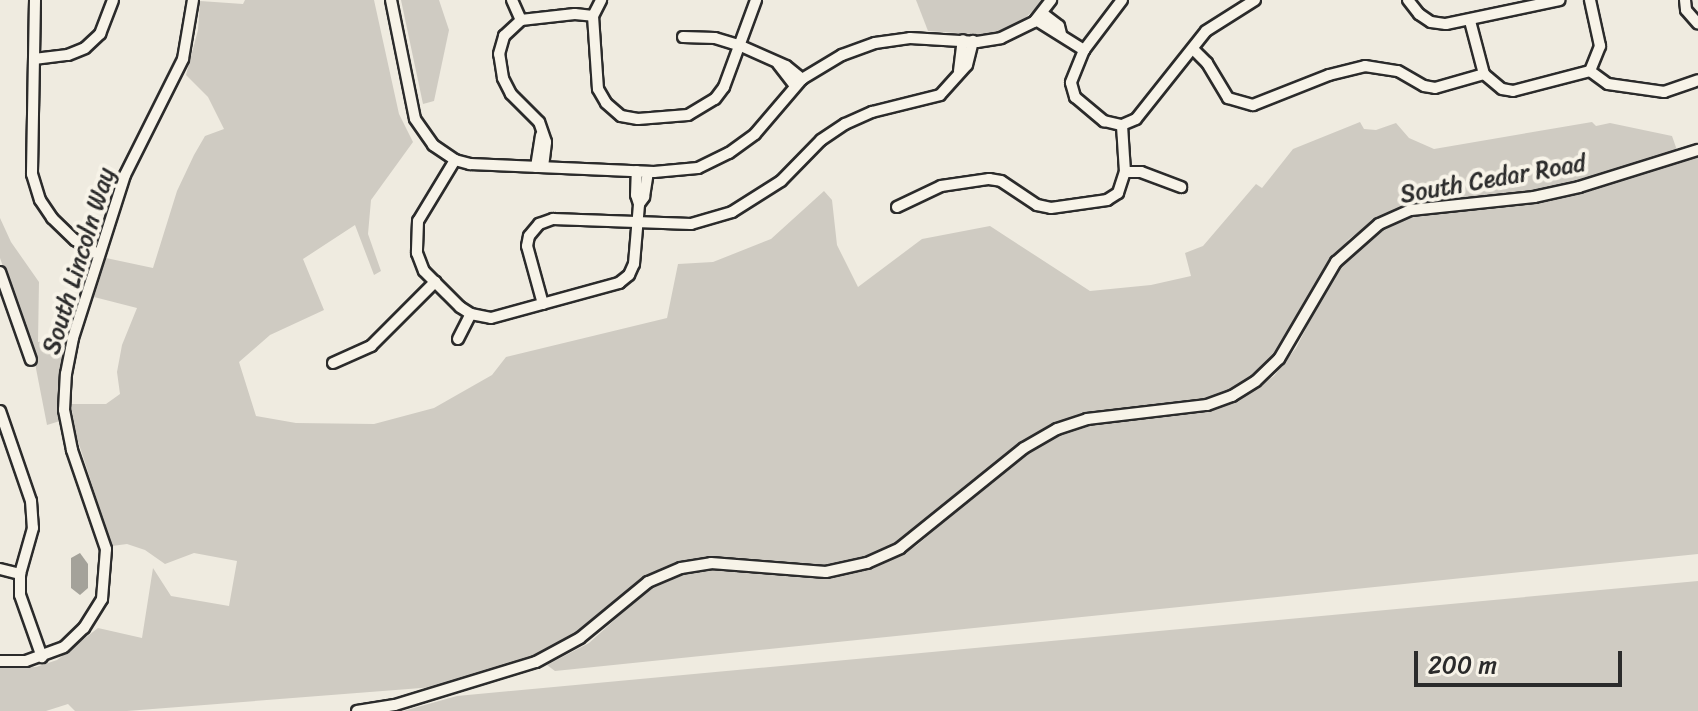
<!DOCTYPE html>
<html>
<head>
<meta charset="utf-8">
<style>
  body { margin:0 }
  #map { position:relative; width:1698px; height:711px; overflow:hidden; background:#efebe0; font-family:Sriracha,sans-serif }
  div>[style] { position:absolute }
  .green>* { inset:0; background:#cfcbc2 }
  .water>* { inset:0; background:#a4a29a }
  .roads { filter:drop-shadow(2px 0 #2b2b2b) drop-shadow(-2px 0 #2b2b2b) drop-shadow(0 2px #2b2b2b) drop-shadow(0 -2px #2b2b2b) }
  .minor>* { height:10px; margin:-5px; padding:0 5px; transform-origin:5px; border-radius:5px; background:#f7f3e8 }
  span { translate:-50% -50%; white-space:nowrap; text-align:center; line-height:1.15; -webkit-text-stroke:8px #f7f3e8; paint-order:stroke }
  .street-label { font-size:24px; color:#2b2b2b }
  .scale { position:absolute; left:1414px; top:651px; width:208px; height:36px; box-sizing:border-box; border:4px solid #2b2b2b; border-top:0; padding-left:10px; font-size:24px; line-height:28px; white-space:nowrap; color:#2b2b2b; -webkit-text-stroke:6px #f7f3e8; paint-order:stroke }
</style>
</head>
<body>
<div id="map">
  <div class="green">
    <i style="clip-path:polygon(245px 0,374px 0,399px 114px,413px 142px,371px 200px,368px 234px,381px 271px,374px 275px,355px 225px,303px 259px,324px 310px,270px 335px,239px 362px,256px 416px,296px 423px,374px 424px,434px 408px,492px 375px,506px 357px,667px 318px,678px 264px,713px 262px,771px 239px,824px 191px,832px 200px,837px 245px,858px 287px,922px 239px,990px 226px,1090px 291px,1151px 285px,1191px 276px,1185px 253px,1203px 246px,1256px 184px,1262px 188px,1293px 149px,1360px 122px,1364px 129px,1376px 130px,1396px 123px,1409px 138px,1434px 149px,1592px 122px,1596px 126px,1610px 123px,1672px 136px,1678px 153px,1535px 192px,1411px 205px,1377px 219px,1349px 239px,1326px 266px,1276px 358px,1253px 379px,1207px 401px,1098px 412px,1065px 421px,1001px 458px,912px 537px,878px 555px,838px 566px,680px 565px,581px 635px,525px 663px,447px 686px,127px 711px,75px 711px,68px 704px,46px 711px,0 711px,0 668px,36px 667px,57px 660px,98px 628px,142px 638px,153px 568px,171px 596px,229px 606px,237px 561px,194px 553px,165px 564px,145px 550px,127px 544px,112px 546px,76px 435px,71px 404px,106px 404px,120px 394px,117px 372px,122px 345px,137px 308px,94px 297px,106px 258px,153px 268px,177px 191px,194px 155px,205px 136px,224px 129px,208px 97px,186px 75px,198px 30px,200px 1px,243px 4px)"></i>
    <i style="clip-path:polygon(401px 0,439px 0,449px 30px,434px 101px,423px 104px)"></i>
    <i style="clip-path:polygon(916px 0,1044px 0,1018px 25px,987px 35px,928px 31px)"></i>
    <i style="clip-path:polygon(1698px 154px,1698px 554px,555px 671px,547px 665px,589px 643px,650px 588px,680px 574px,713px 568px,826px 578px,872px 567px,916px 546px,1015px 461px,1051px 437px,1089px 424px,1201px 412px,1241px 398px,1274px 376px,1296px 348px,1330px 282px,1350px 256px,1372px 235px,1410px 216px,1531px 203px)"></i>
    <i style="clip-path:polygon(0 218px,11px 242px,39px 282px,38px 342px,67px 337px,60px 373px,60px 421px,47px 425px,32px 348px,0 258px)"></i>
    <i style="clip-path:polygon(1698px 581px,1698px 711px,403px 711px,457px 696px)"></i>
  </div>
  <div class="water">
    <i style="clip-path:polygon(80px 553px,88px 564px,88px 588px,80px 595px,71px 588px,71px 558px)"></i>
  </div>
  <div class="roads">
    <div class="minor">
      <i style="left:35px;top:0;width:174px;rotate:91deg"></i>
      <i style="left:32px;top:174px;width:27px;rotate:73deg"></i>
      <i style="left:40px;top:200px;width:22px;rotate:56deg"></i>
      <i style="left:52px;top:218px;width:32px;rotate:44deg"></i>
      <i style="left:75px;top:240px;width:28px;rotate:32deg"></i>
      <i style="left:391px;top:0;width:121px;rotate:78.6deg"></i>
      <i style="left:415px;top:119px;width:32px;rotate:55deg"></i>
      <i style="left:433px;top:145px;width:27px;rotate:34deg"></i>
      <i style="left:455px;top:160px;width:16px;rotate:15deg"></i>
      <i style="left:470px;top:164px;width:184px;rotate:2.5deg"></i>
      <i style="left:654px;top:172px;width:44px;rotate:-5.2deg"></i>
      <i style="left:698px;top:168px;width:34px;rotate:-26deg"></i>
      <i style="left:729px;top:153px;width:32px;rotate:-36deg"></i>
      <i style="left:755px;top:134px;width:72px;rotate:-49.5deg"></i>
      <i style="left:802px;top:79px;width:47px;rotate:-31deg"></i>
      <i style="left:842px;top:55px;width:35px;rotate:-20deg"></i>
      <i style="left:875px;top:43px;width:35px;rotate:-8deg"></i>
      <i style="left:910px;top:38px;width:67px;rotate:3.4deg"></i>
      <i style="left:977px;top:42px;width:24px;rotate:-9deg"></i>
      <i style="left:1001px;top:38px;width:37px;rotate:-26deg"></i>
      <i style="left:1034px;top:22px;width:28px;rotate:-52deg"></i>
      <i style="left:512px;top:0;width:22px;rotate:66deg"></i>
      <i style="left:1122px;top:0;width:63px;rotate:127.2deg"></i>
      <i style="left:1084px;top:50px;width:35px;rotate:112deg"></i>
      <i style="left:1071px;top:83px;width:15px;rotate:74deg"></i>
      <i style="left:1075px;top:97px;width:38px;rotate:40deg"></i>
      <i style="left:1104px;top:121px;width:18px;rotate:13deg"></i>
      <i style="left:1408px;top:0;width:18px;rotate:52deg"></i>
      <i style="left:1419px;top:14px;width:14px;rotate:34deg"></i>
      <i style="left:1431px;top:22px;width:15px;rotate:8deg"></i>
      <i style="left:1446px;top:24px;width:116px;rotate:-11.9deg"></i>
      <i style="left:1685px;top:0;width:10px;rotate:84deg"></i>
      <i style="left:1686px;top:10px;width:18px;rotate:49deg"></i>
      <i style="left:1042px;top:13px;width:21px;rotate:37deg"></i>
      <i style="left:1059px;top:26px;width:8px;rotate:76deg"></i>
      <i style="left:593px;top:16px;width:73px;rotate:86.1deg"></i>
      <i style="left:598px;top:89px;width:16px;rotate:60deg"></i>
      <i style="left:606px;top:103px;width:20px;rotate:41deg"></i>
      <i style="left:621px;top:116px;width:17px;rotate:10deg"></i>
      <i style="left:638px;top:119px;width:50px;rotate:-4.6deg"></i>
      <i style="left:688px;top:115px;width:31px;rotate:-31deg"></i>
      <i style="left:715px;top:99px;width:15px;rotate:-53deg"></i>
      <i style="left:724px;top:87px;width:93px;rotate:-69.8deg"></i>
      <i style="left:593px;top:16px;width:18px;rotate:-63deg"></i>
      <i style="left:1036px;top:20px;width:57px;rotate:32deg"></i>
      <i style="left:1470px;top:21px;width:55px;rotate:75.2deg"></i>
      <i style="left:1484px;top:74px;width:23px;rotate:40deg"></i>
      <i style="left:1502px;top:89px;width:11px;rotate:10deg"></i>
      <i style="left:1513px;top:91px;width:80px;rotate:-14.6deg"></i>
      <i style="left:683px;top:37px;width:32px;rotate:2deg"></i>
      <i style="left:715px;top:38px;width:27px;rotate:17deg"></i>
      <i style="left:741px;top:46px;width:49px;rotate:24deg"></i>
      <i style="left:786px;top:66px;width:21px;rotate:39deg"></i>
      <i style="left:1193px;top:49px;width:20px;rotate:45deg"></i>
      <i style="left:1207px;top:63px;width:41px;rotate:59deg"></i>
      <i style="left:1228px;top:98px;width:26px;rotate:16deg"></i>
      <i style="left:1253px;top:105px;width:82px;rotate:-21.5deg"></i>
      <i style="left:1329px;top:75px;width:37px;rotate:-14deg"></i>
      <i style="left:1365px;top:66px;width:33px;rotate:9deg"></i>
      <i style="left:1398px;top:71px;width:30px;rotate:30deg"></i>
      <i style="left:1424px;top:86px;width:11px;rotate:10deg"></i>
      <i style="left:1435px;top:88px;width:51px;rotate:-15.9deg"></i>
      <i style="left:34px;top:59px;width:34px;rotate:-7deg"></i>
      <i style="left:68px;top:55px;width:18px;rotate:-22deg"></i>
      <i style="left:85px;top:48px;width:21px;rotate:-43deg"></i>
      <i style="left:100px;top:34px;width:36px;rotate:-69deg"></i>
      <i style="left:778px;top:64px;width:28px;rotate:52deg"></i>
      <i style="left:959px;top:71px;width:31px;rotate:-83deg"></i>
      <i style="left:1590px;top:71px;width:22px;rotate:36deg"></i>
      <i style="left:1608px;top:84px;width:57px;rotate:8.1deg"></i>
      <i style="left:1664px;top:92px;width:36px;rotate:-19deg"></i>
      <i style="left:1590px;top:71px;width:27px;rotate:-68deg"></i>
      <i style="left:1600px;top:46px;width:47px;rotate:-102.3deg"></i>
      <i style="left:1122px;top:125px;width:15px;rotate:-23deg"></i>
      <i style="left:1136px;top:119px;width:112px;rotate:-51.5deg"></i>
      <i style="left:1206px;top:31px;width:58px;rotate:-32.3deg"></i>
      <i style="left:455px;top:160px;width:71px;rotate:121.2deg"></i>
      <i style="left:418px;top:221px;width:32px;rotate:92deg"></i>
      <i style="left:417px;top:253px;width:19px;rotate:69deg"></i>
      <i style="left:424px;top:271px;width:51px;rotate:45deg"></i>
      <i style="left:460px;top:307px;width:13px;rotate:32deg"></i>
      <i style="left:471px;top:314px;width:20px;rotate:11deg"></i>
      <i style="left:491px;top:318px;width:133px;rotate:-15.3deg"></i>
      <i style="left:619px;top:283px;width:13px;rotate:-39deg"></i>
      <i style="left:629px;top:275px;width:12px;rotate:-66deg"></i>
      <i style="left:634px;top:264px;width:60px;rotate:-85.2deg"></i>
      <i style="left:639px;top:204px;width:9px;rotate:-108deg"></i>
      <i style="left:636px;top:195px;width:24px;rotate:-88deg"></i>
      <i style="left:536px;top:167px;width:32px;rotate:-81deg"></i>
      <i style="left:543px;top:167px;width:25px;rotate:-83deg"></i>
      <i style="left:546px;top:142px;width:21px;rotate:-109deg"></i>
      <i style="left:539px;top:122px;width:40px;rotate:-135deg"></i>
      <i style="left:511px;top:94px;width:18px;rotate:-117deg"></i>
      <i style="left:503px;top:78px;width:24px;rotate:-99deg"></i>
      <i style="left:499px;top:54px;width:19px;rotate:-74deg"></i>
      <i style="left:504px;top:36px;width:23px;rotate:-43deg"></i>
      <i style="left:521px;top:20px;width:54px;rotate:-6.3deg"></i>
      <i style="left:575px;top:14px;width:18px;rotate:6deg"></i>
      <i style="left:1125px;top:172px;width:16px"></i>
      <i style="left:1141px;top:172px;width:43px;rotate:20.6deg"></i>
      <i style="left:639px;top:204px;width:9px;rotate:-54deg"></i>
      <i style="left:644px;top:197px;width:25px;rotate:-81deg"></i>
      <i style="left:897px;top:207px;width:49px;rotate:-25.5deg"></i>
      <i style="left:941px;top:186px;width:49px;rotate:-8.3deg"></i>
      <i style="left:989px;top:179px;width:12px;rotate:9deg"></i>
      <i style="left:1001px;top:181px;width:43px;rotate:33.7deg"></i>
      <i style="left:1037px;top:205px;width:14px;rotate:12deg"></i>
      <i style="left:1051px;top:208px;width:57px;rotate:-8.1deg"></i>
      <i style="left:1107px;top:200px;width:13px;rotate:-32deg"></i>
      <i style="left:1118px;top:193px;width:22px;rotate:-72deg"></i>
      <i style="left:1125px;top:172px;width:47px;rotate:-93.7deg"></i>
      <i style="left:0;top:272px;width:93px;rotate:70.6deg"></i>
      <i style="left:543px;top:304px;width:60px;rotate:-105.4deg"></i>
      <i style="left:527px;top:246px;width:10px;rotate:-79deg"></i>
      <i style="left:529px;top:236px;width:16px;rotate:-50deg"></i>
      <i style="left:539px;top:224px;width:15px;rotate:-20deg"></i>
      <i style="left:553px;top:219px;width:138px;rotate:2.1deg"></i>
      <i style="left:691px;top:224px;width:43px;rotate:-16.3deg"></i>
      <i style="left:732px;top:212px;width:58px;rotate:-32.3deg"></i>
      <i style="left:781px;top:181px;width:57px;rotate:-45.7deg"></i>
      <i style="left:821px;top:140px;width:29px;rotate:-34deg"></i>
      <i style="left:845px;top:124px;width:30px;rotate:-24deg"></i>
      <i style="left:872px;top:112px;width:70px;rotate:-14deg"></i>
      <i style="left:940px;top:95px;width:40px;rotate:-48deg"></i>
      <i style="left:967px;top:65px;width:25px;rotate:-76deg"></i>
      <i style="left:458px;top:339px;width:28px;rotate:-63deg"></i>
      <i style="left:333px;top:363px;width:42px;rotate:-24.1deg"></i>
      <i style="left:371px;top:346px;width:91px;rotate:-45deg"></i>
      <i style="left:0;top:411px;width:95px;rotate:71deg"></i>
      <i style="left:31px;top:501px;width:27px;rotate:86deg"></i>
      <i style="left:33px;top:528px;width:48px;rotate:105.8deg"></i>
      <i style="left:20px;top:574px;width:21px;rotate:90deg"></i>
      <i style="left:20px;top:595px;width:66px;rotate:70.5deg"></i>
      <i style="left:0;top:569px;width:21px;rotate:14deg"></i>
      <i style="left:0;top:661px;width:26px"></i>
      <i style="left:26px;top:661px;width:40px;rotate:-20.2deg"></i>
      <i style="left:64px;top:647px;width:28px;rotate:-44deg"></i>
      <i style="left:84px;top:628px;width:34px;rotate:-58deg"></i>
      <i style="left:102px;top:599px;width:50px;rotate:-85.4deg"></i>
      <i style="left:106px;top:549px;width:105px;rotate:-109deg"></i>
      <i style="left:72px;top:450px;width:41px;rotate:-101.3deg"></i>
      <i style="left:64px;top:410px;width:36px;rotate:-87deg"></i>
      <i style="left:66px;top:374px;width:37px;rotate:-79deg"></i>
      <i style="left:73px;top:338px;width:171px;rotate:-72.3deg"></i>
      <i style="left:125px;top:175px;width:130px;rotate:-63.4deg"></i>
      <i style="left:183px;top:59px;width:60px;rotate:-80.4deg"></i>
      <i style="left:357px;top:711px;width:38px;rotate:-9deg"></i>
      <i style="left:395px;top:705px;width:147px;rotate:-17deg"></i>
      <i style="left:536px;top:662px;width:50px;rotate:-28.6deg"></i>
      <i style="left:580px;top:638px;width:88px;rotate:-39.5deg"></i>
      <i style="left:648px;top:582px;width:36px;rotate:-23deg"></i>
      <i style="left:681px;top:568px;width:30px;rotate:-9deg"></i>
      <i style="left:711px;top:563px;width:115px;rotate:4.5deg"></i>
      <i style="left:826px;top:572px;width:42px;rotate:-12.4deg"></i>
      <i style="left:867px;top:563px;width:36px;rotate:-24deg"></i>
      <i style="left:900px;top:548px;width:159px;rotate:-38.9deg"></i>
      <i style="left:1024px;top:448px;width:38px;rotate:-30deg"></i>
      <i style="left:1057px;top:429px;width:32px;rotate:-18deg"></i>
      <i style="left:1087px;top:419px;width:121px;rotate:-6.7deg"></i>
      <i style="left:1207px;top:405px;width:27px;rotate:-20deg"></i>
      <i style="left:1232px;top:396px;width:28px;rotate:-32deg"></i>
      <i style="left:1256px;top:381px;width:32px;rotate:-44deg"></i>
      <i style="left:1279px;top:359px;width:113px;rotate:-59.6deg"></i>
      <i style="left:1336px;top:262px;width:57px;rotate:-41.5deg"></i>
      <i style="left:1379px;top:224px;width:35px;rotate:-24deg"></i>
      <i style="left:1411px;top:210px;width:124px;rotate:-6deg"></i>
      <i style="left:1534px;top:197px;width:46px;rotate:-12.5deg"></i>
      <i style="left:1579px;top:187px;width:125px;rotate:-17.3deg"></i>
    </div>
  </div>
  <div class="street-label">
    <span style="left:1493px;top:179px;rotate:-10deg">South Cedar Road</span>
    <span style="left:79px;top:261px;rotate:-73deg">South Lincoln Way</span>
  </div>
  <div class="scale">200 m</div>
</div>
</body>
</html>
